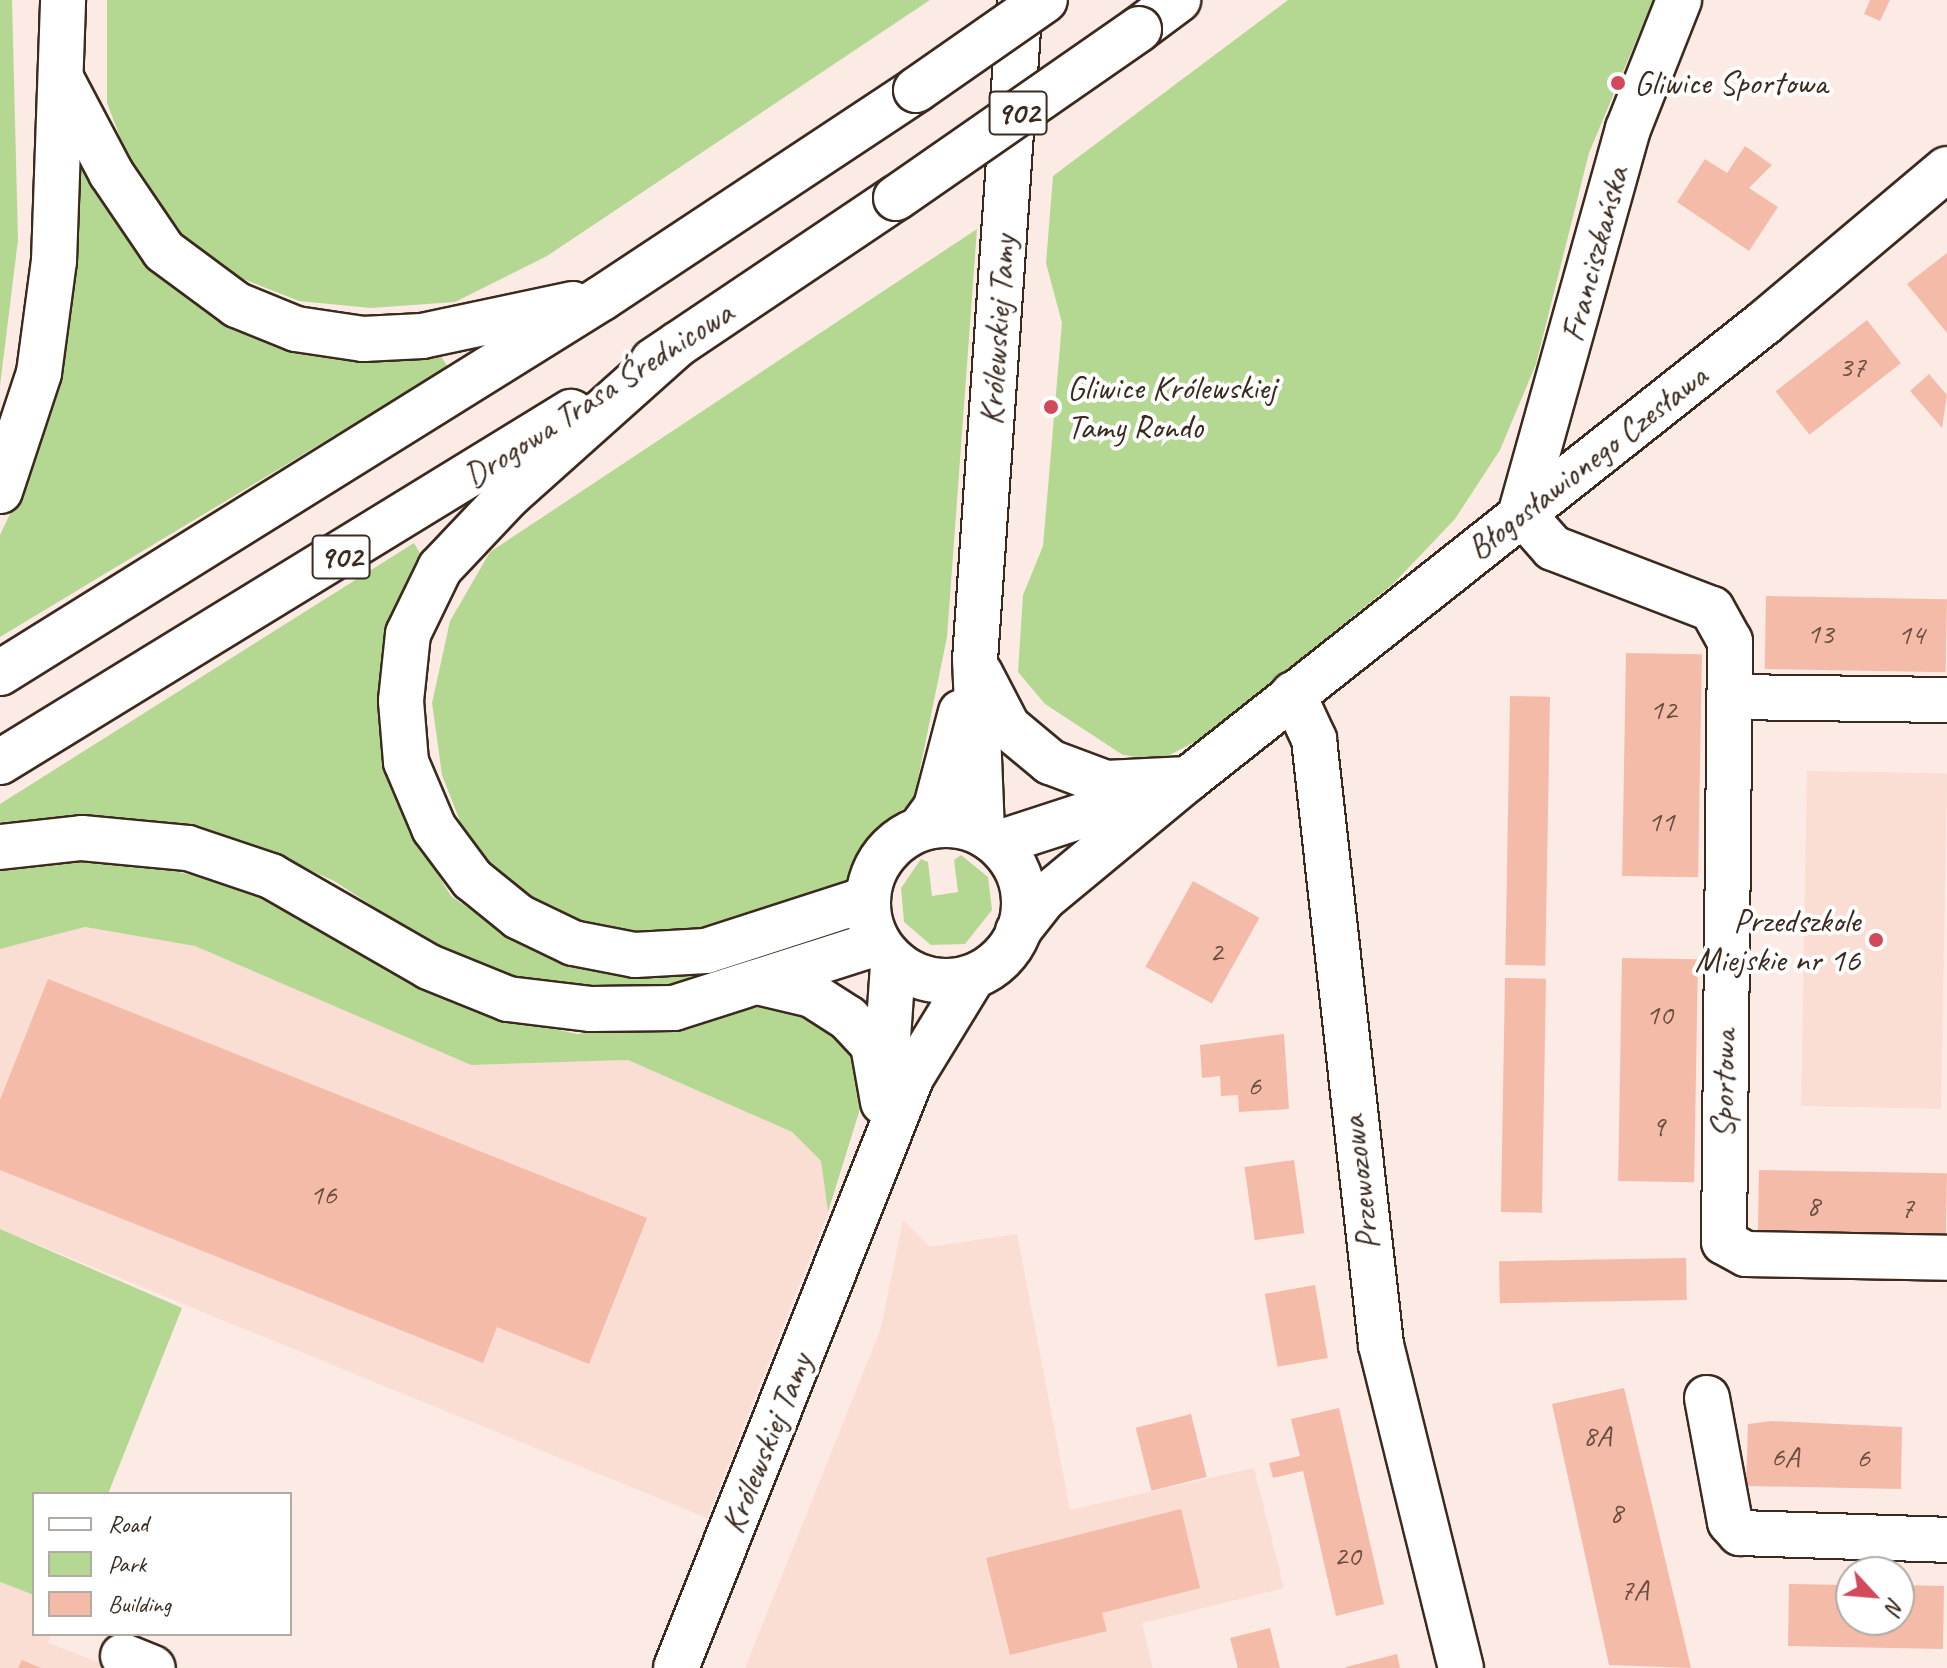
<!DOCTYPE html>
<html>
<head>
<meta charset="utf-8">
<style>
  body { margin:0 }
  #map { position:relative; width:1947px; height:1668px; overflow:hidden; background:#fcebe5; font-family:Caveat,sans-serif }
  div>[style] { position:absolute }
  .built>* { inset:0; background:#faddd3; transform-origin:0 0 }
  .green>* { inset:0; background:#b4d892 }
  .building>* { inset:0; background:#f4bca8; transform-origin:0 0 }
  .roads { filter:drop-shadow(2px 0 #3b2a1e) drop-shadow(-2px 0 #3b2a1e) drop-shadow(0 2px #3b2a1e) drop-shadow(0 -2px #3b2a1e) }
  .minor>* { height:44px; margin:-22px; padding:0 22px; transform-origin:22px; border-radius:22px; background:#fff }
  .minor>.ring { margin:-22px; padding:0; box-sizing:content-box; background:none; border:44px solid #fff; border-radius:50% }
  .major>* { height:44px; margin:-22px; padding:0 22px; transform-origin:22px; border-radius:22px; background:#fff }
  .bridges { filter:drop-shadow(2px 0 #3b2a1e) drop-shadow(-2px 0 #3b2a1e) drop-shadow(0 2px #3b2a1e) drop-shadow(0 -2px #3b2a1e) }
  .major-bridge>* { height:44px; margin:-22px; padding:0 22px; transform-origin:22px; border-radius:22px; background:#fff }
  .dots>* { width:22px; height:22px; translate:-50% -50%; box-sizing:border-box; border:4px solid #fff; border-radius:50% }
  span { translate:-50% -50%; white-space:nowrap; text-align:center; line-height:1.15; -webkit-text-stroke:8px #fff; paint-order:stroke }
  .number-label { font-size:30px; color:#694e40 }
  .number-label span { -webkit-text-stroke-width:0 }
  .shield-label span { padding:2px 6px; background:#fff; border:2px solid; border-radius:6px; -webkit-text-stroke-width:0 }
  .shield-label { font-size:32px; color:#3b2a1e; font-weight:700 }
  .poi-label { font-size:34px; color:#3b2a1e }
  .left { translate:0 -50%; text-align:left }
  .right { translate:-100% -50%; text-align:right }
  .street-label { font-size:34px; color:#3b2a1e }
  .legend { position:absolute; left:32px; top:1492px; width:260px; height:144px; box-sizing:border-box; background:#fff; border:2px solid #b1aaa5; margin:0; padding:10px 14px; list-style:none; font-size:24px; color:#3b2a1e }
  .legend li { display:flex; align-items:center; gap:16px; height:40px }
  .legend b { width:40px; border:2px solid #b1aaa5 }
  .north { position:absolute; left:1835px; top:1556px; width:80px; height:80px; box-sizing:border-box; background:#fff; border:2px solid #b1aaa5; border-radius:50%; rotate:116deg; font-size:22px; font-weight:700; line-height:32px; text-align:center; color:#3b2a1e }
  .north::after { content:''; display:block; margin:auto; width:28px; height:36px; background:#d1495b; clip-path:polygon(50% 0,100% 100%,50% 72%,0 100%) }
</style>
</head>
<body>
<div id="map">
  <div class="built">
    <i style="left:1807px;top:771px;width:140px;height:335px;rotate:1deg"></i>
    <i style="clip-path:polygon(85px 927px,195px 946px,471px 1065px,628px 1060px,792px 1132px,821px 1161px,828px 1212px,707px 1518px,0 1229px,0 949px)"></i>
    <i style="clip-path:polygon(903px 1220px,930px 1247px,1017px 1234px,1070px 1510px,1254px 1468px,1284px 1588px,1142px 1623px,1153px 1668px,745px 1668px,881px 1328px)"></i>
    <i style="clip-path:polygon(0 1582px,34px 1595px,34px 1634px,51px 1634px,48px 1643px,114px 1668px,0 1668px)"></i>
  </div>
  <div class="green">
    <i style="clip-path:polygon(0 0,12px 0,18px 240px,0 386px)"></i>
    <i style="clip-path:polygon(107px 0,930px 0,547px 256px,455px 302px,371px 308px,299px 301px,233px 275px,191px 248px,138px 184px,107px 103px)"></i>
    <i style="clip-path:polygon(1288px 0,1653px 0,1589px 153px,1536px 364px,1500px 450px,1455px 519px,1393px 584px,1202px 738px,1160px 760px,1123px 755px,1045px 704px,1018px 672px,1023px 595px,1043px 546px,1062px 323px,1046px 263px,1053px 176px)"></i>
    <i style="clip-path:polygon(81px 163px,123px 231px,181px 290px,303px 349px,374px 361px,440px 355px,448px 367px,0 637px,0 535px,36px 458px,66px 347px,74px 171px)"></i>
    <i style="clip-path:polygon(977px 229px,947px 637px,913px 803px,890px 817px,841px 889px,741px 925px,652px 939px,583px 921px,519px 890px,467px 839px,442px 775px,432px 703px,450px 621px,490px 552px)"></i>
    <i style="clip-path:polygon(414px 543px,420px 553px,391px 615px,379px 689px,384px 760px,411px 830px,451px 896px,515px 940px,570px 963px,698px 969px,703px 979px,609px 997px,546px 988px,431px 944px,334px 881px,261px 848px,108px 817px,0 822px,0 804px)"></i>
    <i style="clip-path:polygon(961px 855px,988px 877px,992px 910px,965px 944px,931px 945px,904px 922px,901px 888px,921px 859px,928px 862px,932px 896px,958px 892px,954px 860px)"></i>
    <i style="clip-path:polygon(31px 859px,159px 867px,247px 889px,487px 1014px,577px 1034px,662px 1024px,754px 997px,832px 1025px,858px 1062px,860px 1109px,828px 1212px,821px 1161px,792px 1132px,628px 1060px,471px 1065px,195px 946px,85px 927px,0 949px,0 868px)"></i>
    <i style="clip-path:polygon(0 1229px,182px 1308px,108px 1494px,34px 1494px,34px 1595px,0 1582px)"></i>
  </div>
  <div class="building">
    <i style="clip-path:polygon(1870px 0,1890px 0,1880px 21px,1864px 14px)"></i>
    <i style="clip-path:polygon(1745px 146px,1772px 165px,1749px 188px,1778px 207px,1749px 251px,1677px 202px,1705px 159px,1727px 173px)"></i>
    <i style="clip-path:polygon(1947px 253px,1947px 333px,1907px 284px)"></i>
    <i style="left:1867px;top:320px;width:55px;height:116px;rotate:52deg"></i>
    <i style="clip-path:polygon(1929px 374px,1947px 395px,1942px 428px,1910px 391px)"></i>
    <i style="left:1766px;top:596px;width:181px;height:73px;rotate:1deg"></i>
    <i style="left:1626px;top:653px;width:76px;height:223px;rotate:1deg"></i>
    <i style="left:1510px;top:696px;width:40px;height:269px;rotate:1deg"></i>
    <i style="left:1193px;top:881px;width:76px;height:98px;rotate:29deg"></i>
    <i style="left:1622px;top:958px;width:76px;height:223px;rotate:1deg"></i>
    <i style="left:1505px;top:978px;width:41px;height:234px;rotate:1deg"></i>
    <i style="clip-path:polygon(48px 979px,647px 1218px,589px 1364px,497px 1327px,483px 1363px,0 1170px,0 1100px)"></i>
    <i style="clip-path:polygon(1284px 1034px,1289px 1109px,1239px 1112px,1238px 1095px,1221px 1096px,1220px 1076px,1202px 1078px,1200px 1045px)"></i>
    <i style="left:1294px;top:1160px;width:74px;height:50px;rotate:82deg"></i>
    <i style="left:1759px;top:1170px;width:188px;height:69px;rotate:1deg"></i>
    <i style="left:1686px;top:1258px;width:42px;height:187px;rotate:89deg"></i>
    <i style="left:1315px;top:1285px;width:74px;height:51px;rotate:80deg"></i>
    <i style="clip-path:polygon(1624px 1388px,1661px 1542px,1691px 1668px,1609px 1665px,1552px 1404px)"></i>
    <i style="clip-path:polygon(1339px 1408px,1384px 1604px,1336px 1616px,1303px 1471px,1273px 1478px,1269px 1463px,1300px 1456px,1291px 1419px)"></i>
    <i style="left:1191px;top:1414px;width:65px;height:57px;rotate:76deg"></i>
    <i style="clip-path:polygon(1771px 1421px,1902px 1427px,1901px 1489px,1746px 1486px,1748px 1424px)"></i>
    <i style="clip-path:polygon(1181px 1509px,1200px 1588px,1102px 1613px,1107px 1631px,1010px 1655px,986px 1558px)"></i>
    <i style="clip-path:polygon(1789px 1584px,1851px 1585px,1851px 1620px,1899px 1620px,1899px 1585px,1944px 1586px,1943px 1649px,1788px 1646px)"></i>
    <i style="clip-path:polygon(1270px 1628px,1280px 1668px,1238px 1668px,1230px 1638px)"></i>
    <i style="clip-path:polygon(1397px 1654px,1400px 1668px,1346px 1668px,1346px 1667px)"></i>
    <i style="clip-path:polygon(22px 1660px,41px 1668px,18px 1668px)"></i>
  </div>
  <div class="roads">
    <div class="minor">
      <i style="left:1521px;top:512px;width:48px;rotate:48.4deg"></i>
      <i style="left:1553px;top:548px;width:170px;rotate:21deg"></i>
      <i style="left:1712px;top:609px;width:37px;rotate:61deg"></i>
      <i style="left:1730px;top:641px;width:601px;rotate:90.57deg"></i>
      <i style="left:1724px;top:1242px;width:25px;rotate:29deg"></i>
      <i style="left:1746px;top:1254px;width:201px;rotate:1.1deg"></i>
      <i style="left:1521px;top:512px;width:398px;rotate:-74.4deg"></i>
      <i style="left:1628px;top:129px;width:139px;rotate:-68.4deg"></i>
      <i style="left:980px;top:673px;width:61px;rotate:62.6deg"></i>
      <i style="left:1008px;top:727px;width:55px;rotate:39.8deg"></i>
      <i style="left:1050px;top:762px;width:60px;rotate:20.6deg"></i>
      <i style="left:1106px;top:783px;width:82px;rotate:-2.8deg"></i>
      <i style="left:1293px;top:694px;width:50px;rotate:65deg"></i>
      <i style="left:1314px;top:739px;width:610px;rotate:83.69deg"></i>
      <i style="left:1381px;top:1345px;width:333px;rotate:76.1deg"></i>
      <i style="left:1732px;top:697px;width:215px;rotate:0.8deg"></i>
      <i class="ring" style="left:868px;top:825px;width:112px;height:112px"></i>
      <i style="left:921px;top:828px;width:26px;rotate:-54deg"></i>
      <i style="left:936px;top:807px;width:98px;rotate:-75.3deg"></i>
      <i style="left:982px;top:832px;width:172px;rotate:-92.3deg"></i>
      <i style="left:975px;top:660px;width:662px;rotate:-86.1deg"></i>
      <i style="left:998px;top:843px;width:165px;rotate:-18deg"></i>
      <i style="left:1018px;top:931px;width:42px;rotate:-51.8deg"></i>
      <i style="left:1044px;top:898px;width:187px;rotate:-39.6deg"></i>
      <i style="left:1188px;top:779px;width:735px;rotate:-38.37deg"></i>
      <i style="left:1764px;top:323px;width:239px;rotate:-40.1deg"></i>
      <i style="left:884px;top:1097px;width:133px;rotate:-86.1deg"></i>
      <i style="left:1707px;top:1398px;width:126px;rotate:79.5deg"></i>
      <i style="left:1730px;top:1522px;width:15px;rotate:48deg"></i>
      <i style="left:1740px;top:1533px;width:207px;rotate:1.9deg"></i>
      <i style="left:123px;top:1656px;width:32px;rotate:22deg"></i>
      <i style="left:676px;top:1668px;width:637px;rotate:-68.27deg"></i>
      <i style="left:912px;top:1076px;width:115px;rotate:-58.5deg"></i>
    </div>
    <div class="major">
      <i style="left:1139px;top:29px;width:49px;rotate:-36.6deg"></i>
      <i style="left:63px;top:82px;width:103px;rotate:62.2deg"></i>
      <i style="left:111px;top:173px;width:94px;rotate:55.8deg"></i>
      <i style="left:164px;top:251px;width:91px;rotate:36.5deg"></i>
      <i style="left:237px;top:305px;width:64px;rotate:22.1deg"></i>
      <i style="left:296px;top:329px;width:68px;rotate:8.5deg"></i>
      <i style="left:363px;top:339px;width:59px;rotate:-2.9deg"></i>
      <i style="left:422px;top:336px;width:154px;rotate:-12deg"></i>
      <i style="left:678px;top:344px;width:225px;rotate:138.2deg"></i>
      <i style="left:510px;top:494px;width:102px;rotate:133.4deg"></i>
      <i style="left:440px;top:568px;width:73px;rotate:115.9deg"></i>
      <i style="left:408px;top:634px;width:67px;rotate:96deg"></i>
      <i style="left:401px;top:701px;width:61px;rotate:85.3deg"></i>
      <i style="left:406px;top:762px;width:72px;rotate:67deg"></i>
      <i style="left:434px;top:828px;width:64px;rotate:53.3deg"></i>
      <i style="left:472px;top:879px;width:60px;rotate:39deg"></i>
      <i style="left:519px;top:917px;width:60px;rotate:25.7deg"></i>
      <i style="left:573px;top:943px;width:63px;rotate:11deg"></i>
      <i style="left:635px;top:955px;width:71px;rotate:-3.2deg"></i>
      <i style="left:706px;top:951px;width:169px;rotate:-17.9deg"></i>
      <i style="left:653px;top:361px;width:293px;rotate:-33.9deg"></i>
      <i style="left:0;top:491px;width:124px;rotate:-71.7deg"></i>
      <i style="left:39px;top:373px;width:113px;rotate:-82.4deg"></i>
      <i style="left:54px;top:261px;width:261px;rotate:-88deg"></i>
      <i style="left:0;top:673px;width:709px;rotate:-31.92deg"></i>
      <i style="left:602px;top:298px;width:377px;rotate:-33.5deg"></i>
      <i style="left:0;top:762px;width:670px;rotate:-31.51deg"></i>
      <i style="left:0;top:847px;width:82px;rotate:-6.3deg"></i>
      <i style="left:82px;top:838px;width:106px;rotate:5.4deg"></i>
      <i style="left:188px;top:848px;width:88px;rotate:18.6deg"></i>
      <i style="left:271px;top:876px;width:182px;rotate:29.9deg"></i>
      <i style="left:429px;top:967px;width:85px;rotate:22.1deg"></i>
      <i style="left:508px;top:999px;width:84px;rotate:6.9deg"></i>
      <i style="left:591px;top:1009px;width:83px;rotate:-0.7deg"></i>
      <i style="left:674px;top:1008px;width:211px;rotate:-17.7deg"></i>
      <i style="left:762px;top:983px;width:51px;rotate:13.5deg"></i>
      <i style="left:812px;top:995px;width:43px;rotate:32.6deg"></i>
      <i style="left:848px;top:1018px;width:37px;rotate:47deg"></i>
      <i style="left:873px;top:1045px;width:58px;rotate:80deg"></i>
    </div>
  </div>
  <div class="bridges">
    <div class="major-bridge">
      <i style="left:916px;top:90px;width:157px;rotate:-34.9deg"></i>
      <i style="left:896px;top:198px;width:296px;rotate:-34.8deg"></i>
    </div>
  </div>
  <div class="dots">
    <i style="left:1618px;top:83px;background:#d1495b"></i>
    <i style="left:1051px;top:407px;background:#d1495b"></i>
    <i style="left:1876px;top:940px;background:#d1495b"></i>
  </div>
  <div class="number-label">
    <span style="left:1852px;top:366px">37</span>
    <span style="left:1820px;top:633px">13</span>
    <span style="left:1911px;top:634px">14</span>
    <span style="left:1663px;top:709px">12</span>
    <span style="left:1661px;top:821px">11</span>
    <span style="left:1216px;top:951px">2</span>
    <span style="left:1659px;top:1014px">10</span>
    <span style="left:1254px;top:1085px">6</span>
    <span style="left:1658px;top:1126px">9</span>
    <span style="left:323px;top:1194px">16</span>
    <span style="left:1813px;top:1205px">8</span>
    <span style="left:1907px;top:1207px">7</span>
    <span style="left:1597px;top:1435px">8A</span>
    <span style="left:1785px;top:1456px">6A</span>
    <span style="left:1863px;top:1457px">6</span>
    <span style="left:1616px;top:1512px">8</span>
    <span style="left:1347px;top:1555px">20</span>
    <span style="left:1634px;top:1589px">7A</span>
  </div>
  <div class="shield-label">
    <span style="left:1018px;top:113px">902</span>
    <span style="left:341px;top:557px">902</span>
  </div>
  <div class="poi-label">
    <span class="left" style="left:1634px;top:83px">Gliwice Sportowa</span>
    <span class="left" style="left:1067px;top:407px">Gliwice Królewskiej<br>Tamy Rondo</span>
    <span class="right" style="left:1860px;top:940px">Przedszkole<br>Miejskie nr 16</span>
  </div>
  <div class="street-label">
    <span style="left:1594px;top:254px;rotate:-75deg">Franciszkańska</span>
    <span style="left:997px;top:330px;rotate:-86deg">Królewskiej Tamy</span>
    <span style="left:598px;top:394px;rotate:-33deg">Drogowa Trasa Średnicowa</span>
    <span style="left:1587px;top:462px;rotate:-38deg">Błogosławionego Czesława</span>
    <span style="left:1723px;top:1084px;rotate:-89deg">Sportowa</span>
    <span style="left:1360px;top:1183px;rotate:-97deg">Przewozowa</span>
    <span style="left:766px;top:1443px;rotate:-68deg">Królewskiej Tamy</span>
  </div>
  <ul class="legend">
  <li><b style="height:10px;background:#fff"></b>Road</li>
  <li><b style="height:22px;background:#b4d892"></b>Park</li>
  <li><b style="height:22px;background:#f4bca8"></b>Building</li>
  </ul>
  <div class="north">N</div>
</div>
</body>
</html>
